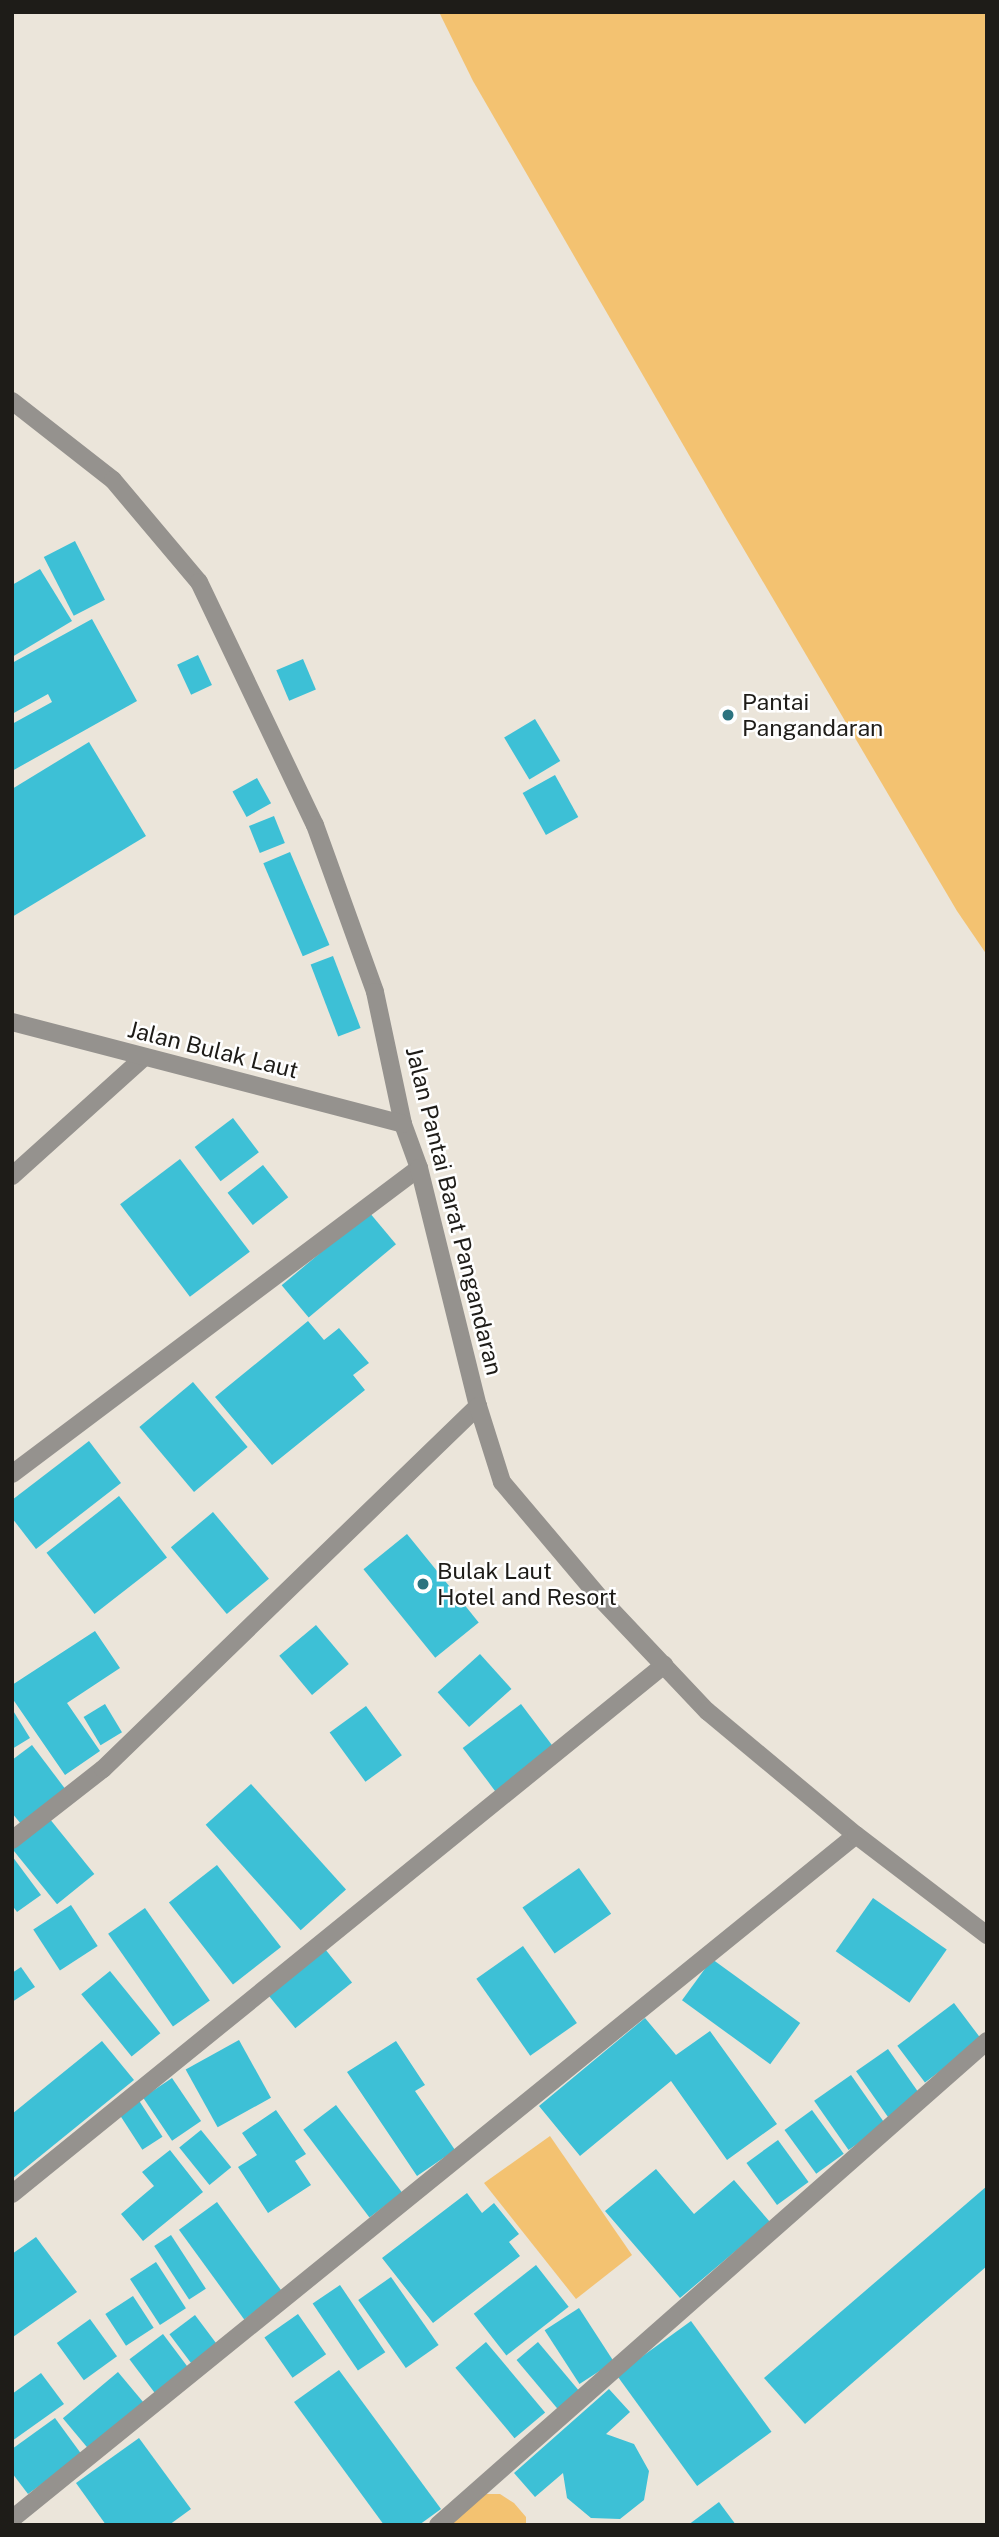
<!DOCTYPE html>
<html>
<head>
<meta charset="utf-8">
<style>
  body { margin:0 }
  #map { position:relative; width:999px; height:2537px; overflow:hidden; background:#ebe5da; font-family:"Public Sans",sans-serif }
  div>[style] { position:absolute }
  .water>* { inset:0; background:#f3c271 }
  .building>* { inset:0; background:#3dc0d6; transform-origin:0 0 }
  .minor>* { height:18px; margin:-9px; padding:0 9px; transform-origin:9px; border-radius:9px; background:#95928e }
  .tertiary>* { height:18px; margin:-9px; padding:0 9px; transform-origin:9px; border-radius:9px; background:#95928e }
  .dots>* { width:19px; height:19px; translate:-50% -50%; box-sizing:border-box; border:4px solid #fff; border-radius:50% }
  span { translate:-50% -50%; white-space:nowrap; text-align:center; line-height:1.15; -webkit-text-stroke:5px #fff; paint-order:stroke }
  .poi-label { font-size:23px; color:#1e1c18 }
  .left { translate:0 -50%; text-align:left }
  .street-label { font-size:23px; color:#1e1c18 }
  .frame { position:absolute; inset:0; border:14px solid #1e1c18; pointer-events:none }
</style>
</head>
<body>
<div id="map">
  <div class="water">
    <i style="clip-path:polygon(439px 12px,987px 12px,987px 955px,957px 911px,726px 519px,473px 81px)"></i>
    <i style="clip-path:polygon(550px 2136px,632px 2255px,576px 2299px,484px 2183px)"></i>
    <i style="clip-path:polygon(484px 2494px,500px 2494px,514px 2503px,526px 2517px,526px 2525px,443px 2525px)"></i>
  </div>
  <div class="building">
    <i style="left:75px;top:541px;width:66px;height:35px;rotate:63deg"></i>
    <i style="clip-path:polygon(40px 569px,72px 621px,12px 657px,12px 585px)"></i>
    <i style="clip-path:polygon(92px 619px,137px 701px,12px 771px,12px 724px,52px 702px,48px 694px,12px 714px,12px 663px)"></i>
    <i style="left:198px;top:655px;width:33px;height:23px;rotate:65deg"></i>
    <i style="left:303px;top:659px;width:33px;height:29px;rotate:67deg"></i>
    <i style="left:535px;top:719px;width:49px;height:36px;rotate:59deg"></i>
    <i style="clip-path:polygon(89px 742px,146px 836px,12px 917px,12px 789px)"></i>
    <i style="left:555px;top:775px;width:48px;height:37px;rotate:61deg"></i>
    <i style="left:257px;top:778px;width:29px;height:28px;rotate:61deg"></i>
    <i style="left:274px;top:816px;width:29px;height:27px;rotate:68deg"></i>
    <i style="left:290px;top:852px;width:101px;height:29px;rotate:67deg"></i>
    <i style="left:333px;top:956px;width:77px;height:24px;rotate:69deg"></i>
    <i style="left:233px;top:1118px;width:43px;height:48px;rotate:53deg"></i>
    <i style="left:180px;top:1159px;width:116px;height:75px;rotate:53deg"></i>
    <i style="left:263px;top:1165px;width:41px;height:45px;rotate:52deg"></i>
    <i style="left:369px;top:1212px;width:42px;height:114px;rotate:50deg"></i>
    <i style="clip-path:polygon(308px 1321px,324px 1340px,339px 1328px,369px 1363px,353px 1375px,365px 1390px,272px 1465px,215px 1397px)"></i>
    <i style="left:193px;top:1382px;width:85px;height:70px;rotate:50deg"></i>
    <i style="clip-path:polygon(89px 1441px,121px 1483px,36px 1549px,12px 1518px,12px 1500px)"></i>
    <i style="left:119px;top:1496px;width:78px;height:92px;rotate:52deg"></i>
    <i style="left:213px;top:1512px;width:87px;height:55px;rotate:50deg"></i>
    <i style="left:407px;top:1534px;width:114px;height:56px;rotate:51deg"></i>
    <i style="left:316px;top:1625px;width:51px;height:48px;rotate:50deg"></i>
    <i style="clip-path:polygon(95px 1631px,120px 1668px,67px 1703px,100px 1751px,65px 1775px,12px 1698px,12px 1685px)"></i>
    <i style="left:480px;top:1654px;width:47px;height:57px;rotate:48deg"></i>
    <i style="left:105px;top:1704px;width:33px;height:25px;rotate:59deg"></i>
    <i style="left:521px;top:1704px;width:56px;height:73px;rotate:53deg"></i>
    <i style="left:366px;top:1706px;width:61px;height:45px;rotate:54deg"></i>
    <i style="clip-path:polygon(12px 1709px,30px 1738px,12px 1749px)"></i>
    <i style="clip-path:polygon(32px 1745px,66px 1790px,21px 1824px,12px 1813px,12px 1760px)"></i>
    <i style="left:251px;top:1784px;width:142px;height:61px;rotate:48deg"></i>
    <i style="left:49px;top:1818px;width:72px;height:48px;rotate:51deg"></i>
    <i style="clip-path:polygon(12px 1856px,41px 1895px,17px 1912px,12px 1905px)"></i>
    <i style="left:217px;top:1865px;width:104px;height:61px;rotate:52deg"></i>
    <i style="left:579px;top:1868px;width:56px;height:69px;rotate:55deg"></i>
    <i style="left:873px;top:1898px;width:90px;height:65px;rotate:35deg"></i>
    <i style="left:71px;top:1905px;width:49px;height:45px;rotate:57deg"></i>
    <i style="left:145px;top:1908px;width:113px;height:45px;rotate:55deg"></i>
    <i style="left:523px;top:1946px;width:94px;height:57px;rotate:55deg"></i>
    <i style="left:325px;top:1949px;width:43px;height:73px;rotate:51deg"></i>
    <i style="left:712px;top:1959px;width:109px;height:51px;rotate:36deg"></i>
    <i style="clip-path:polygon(21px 1967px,35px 1987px,12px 2002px,12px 1973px)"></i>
    <i style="left:110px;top:1971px;width:80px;height:37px;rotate:51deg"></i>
    <i style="left:954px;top:2003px;width:46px;height:71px;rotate:53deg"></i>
    <i style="clip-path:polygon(645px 2018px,676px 2055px,710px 2031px,777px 2124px,727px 2160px,671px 2081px,580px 2156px,539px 2106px)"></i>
    <i style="left:239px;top:2040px;width:66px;height:61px;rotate:61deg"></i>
    <i style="clip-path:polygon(102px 2041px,134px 2080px,12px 2179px,12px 2114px)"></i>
    <i style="clip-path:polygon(396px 2041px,425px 2085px,415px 2091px,455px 2150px,417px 2176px,347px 2072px)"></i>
    <i style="left:888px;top:2049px;width:56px;height:39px;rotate:55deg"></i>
    <i style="left:851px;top:2075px;width:60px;height:45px;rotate:55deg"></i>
    <i style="left:172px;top:2078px;width:52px;height:35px;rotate:56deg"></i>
    <i style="left:138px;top:2099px;width:45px;height:24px;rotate:57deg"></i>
    <i style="left:336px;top:2105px;width:110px;height:41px;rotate:53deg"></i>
    <i style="clip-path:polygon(276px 2110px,306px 2154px,295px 2161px,311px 2185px,268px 2213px,238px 2167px,257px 2155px,242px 2133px)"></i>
    <i style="left:812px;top:2110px;width:54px;height:34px;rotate:54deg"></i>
    <i style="left:201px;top:2130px;width:48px;height:28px;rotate:51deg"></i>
    <i style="left:778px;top:2140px;width:52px;height:39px;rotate:54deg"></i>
    <i style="clip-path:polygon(170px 2150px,203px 2192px,143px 2241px,121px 2214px,154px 2186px,142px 2172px)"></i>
    <i style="clip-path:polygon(656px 2169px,694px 2214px,734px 2180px,770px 2222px,680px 2298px,605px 2211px)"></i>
    <i style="clip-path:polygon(987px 2186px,987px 2266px,805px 2424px,764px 2378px)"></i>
    <i style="clip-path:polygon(467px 2193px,482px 2213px,494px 2203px,519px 2234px,509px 2242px,520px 2256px,433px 2323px,382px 2258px)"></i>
    <i style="left:217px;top:2202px;width:111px;height:47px;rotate:54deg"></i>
    <i style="left:171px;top:2235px;width:64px;height:20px;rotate:57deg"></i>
    <i style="clip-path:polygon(36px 2237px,77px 2292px,13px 2337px,12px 2254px)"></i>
    <i style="left:156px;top:2262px;width:55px;height:31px;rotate:57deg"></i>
    <i style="left:536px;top:2265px;width:53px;height:79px;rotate:52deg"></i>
    <i style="left:391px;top:2277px;width:83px;height:40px;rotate:55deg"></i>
    <i style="left:340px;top:2285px;width:81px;height:33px;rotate:56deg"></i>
    <i style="left:133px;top:2296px;width:38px;height:33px;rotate:57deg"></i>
    <i style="left:579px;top:2308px;width:64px;height:41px;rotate:57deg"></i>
    <i style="left:298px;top:2314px;width:49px;height:41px;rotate:55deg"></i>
    <i style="left:195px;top:2315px;width:39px;height:32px;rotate:53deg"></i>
    <i style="left:90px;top:2319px;width:46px;height:41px;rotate:54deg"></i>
    <i style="left:691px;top:2321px;width:137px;height:92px;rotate:54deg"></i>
    <i style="left:163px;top:2334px;width:44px;height:42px;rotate:53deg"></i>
    <i style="left:486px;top:2342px;width:92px;height:40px;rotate:50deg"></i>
    <i style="left:538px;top:2342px;width:68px;height:28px;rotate:50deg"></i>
    <i style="clip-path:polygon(339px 2370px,441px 2509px,419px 2525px,384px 2525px,294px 2402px)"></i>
    <i style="left:118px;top:2372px;width:40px;height:72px;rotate:50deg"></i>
    <i style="clip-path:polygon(41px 2373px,64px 2404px,12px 2441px,12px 2394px)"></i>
    <i style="clip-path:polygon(609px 2389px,630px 2412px,606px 2434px,634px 2444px,649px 2471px,644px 2500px,620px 2519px,591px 2518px,567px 2498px,563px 2473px,535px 2497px,514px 2473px)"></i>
    <i style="clip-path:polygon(55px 2418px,82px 2455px,28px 2494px,12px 2473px,12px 2449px)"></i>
    <i style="clip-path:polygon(139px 2438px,191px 2509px,169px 2525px,106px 2525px,76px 2483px)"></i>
    <i style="clip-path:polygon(719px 2502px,736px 2525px,688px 2525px)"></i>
  </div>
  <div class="minor">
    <i style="left:12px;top:1176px;width:176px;rotate:-42deg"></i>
    <i style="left:12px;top:1474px;width:509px;rotate:-36.94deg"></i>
    <i style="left:12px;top:1840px;width:115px;rotate:-38deg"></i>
    <i style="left:103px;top:1769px;width:522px;rotate:-44.07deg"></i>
    <i style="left:12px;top:2194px;width:840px;rotate:-39.05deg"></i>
    <i style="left:12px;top:2519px;width:1086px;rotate:-39.02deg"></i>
    <i style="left:438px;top:2525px;width:732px;rotate:-41.4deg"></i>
  </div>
  <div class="tertiary">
    <i style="left:12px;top:401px;width:128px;rotate:38deg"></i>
    <i style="left:113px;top:480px;width:133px;rotate:49.9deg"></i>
    <i style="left:199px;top:582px;width:269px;rotate:64.5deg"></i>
    <i style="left:315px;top:825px;width:177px;rotate:70.2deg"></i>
    <i style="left:375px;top:992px;width:135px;rotate:78deg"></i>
    <i style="left:403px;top:1124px;width:47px;rotate:70deg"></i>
    <i style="left:419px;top:1168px;width:245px;rotate:76.1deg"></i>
    <i style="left:478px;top:1406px;width:80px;rotate:72.5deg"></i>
    <i style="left:502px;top:1482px;width:152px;rotate:49.8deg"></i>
    <i style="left:600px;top:1598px;width:156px;rotate:46.6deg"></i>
    <i style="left:707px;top:1711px;width:194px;rotate:39.8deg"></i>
    <i style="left:856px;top:1835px;width:165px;rotate:37.4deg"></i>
    <i style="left:12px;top:1022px;width:404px;rotate:14.6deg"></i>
  </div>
  <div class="dots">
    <i style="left:728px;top:715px;background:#2c737f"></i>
    <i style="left:423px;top:1584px;background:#2c737f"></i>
  </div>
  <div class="poi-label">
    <span class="left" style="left:742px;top:715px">Pantai<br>Pangandaran</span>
    <span class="left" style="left:437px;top:1584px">Bulak Laut<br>Hotel and Resort</span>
  </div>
  <div class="street-label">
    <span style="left:213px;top:1050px;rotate:14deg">Jalan Bulak Laut</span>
    <span style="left:454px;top:1211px;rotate:76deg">Jalan Pantai Barat Pangandaran</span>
  </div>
  <div class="frame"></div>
</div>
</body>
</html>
